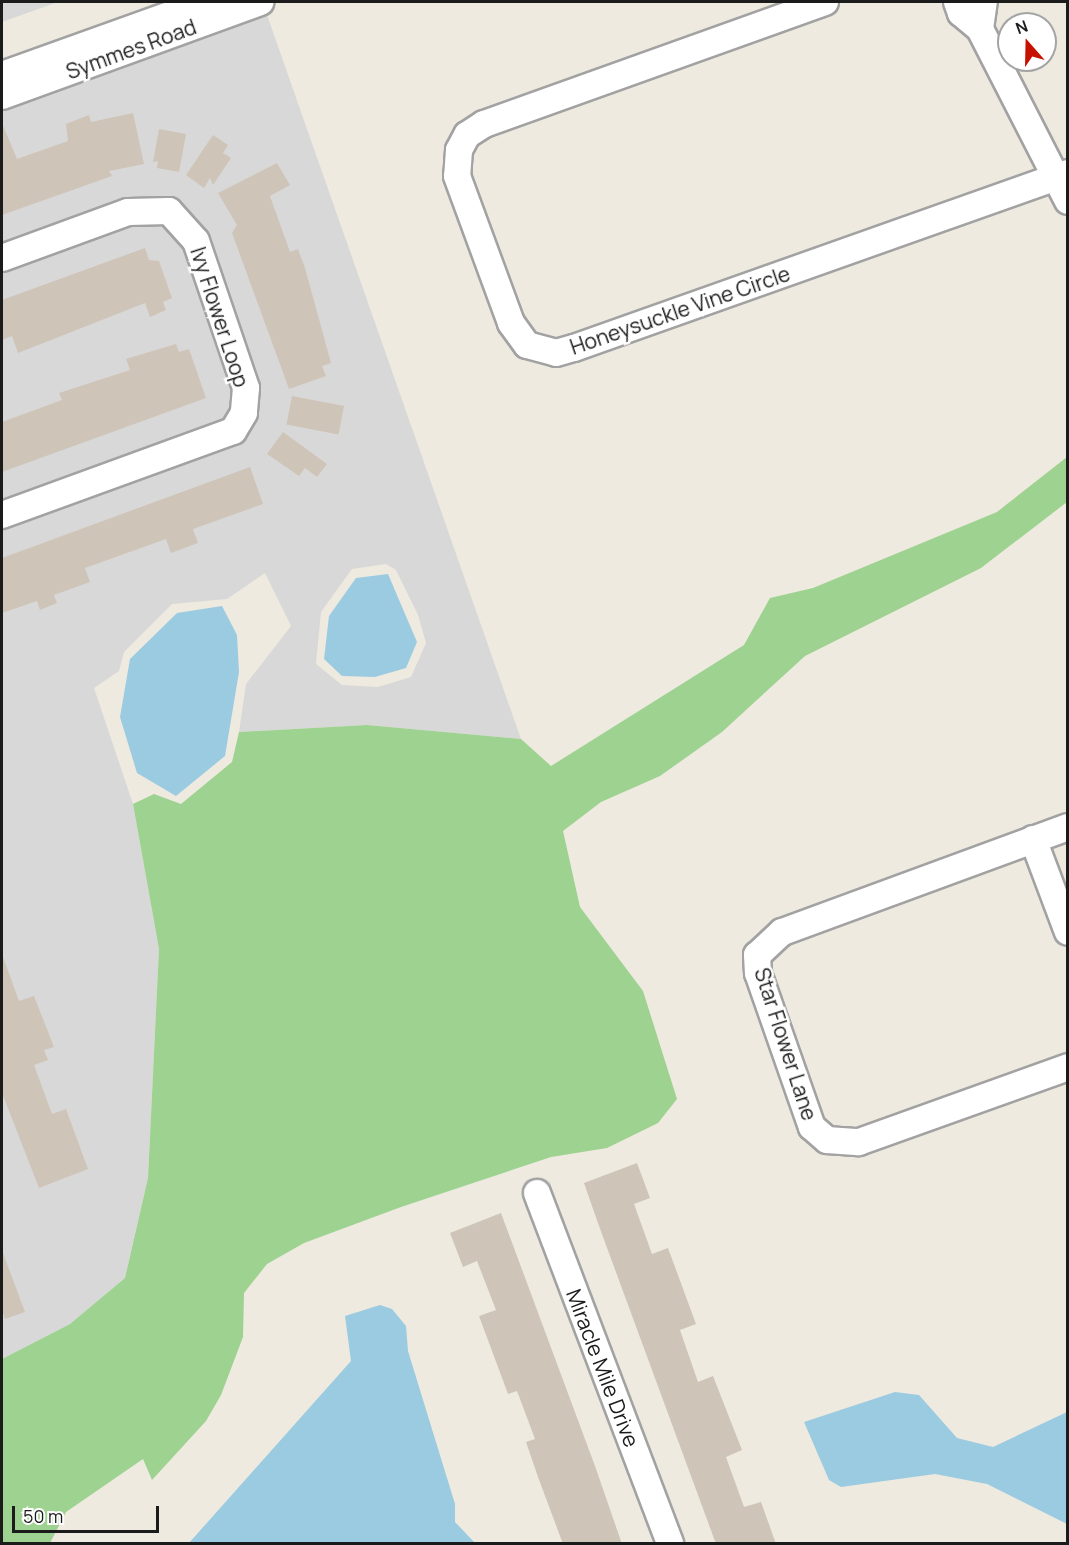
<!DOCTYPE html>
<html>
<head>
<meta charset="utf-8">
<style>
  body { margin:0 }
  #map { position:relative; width:1069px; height:1545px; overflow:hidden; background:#eeeadf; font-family:Manrope,sans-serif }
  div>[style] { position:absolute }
  .residential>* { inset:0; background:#d9d8d8 }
  .forest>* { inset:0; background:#9dd290 }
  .water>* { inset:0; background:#9bcbe1 }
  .building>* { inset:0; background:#cec4b8; transform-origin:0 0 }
  .roads { filter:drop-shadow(2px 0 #a2a2a2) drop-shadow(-2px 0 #a2a2a2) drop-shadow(0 2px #a2a2a2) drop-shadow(0 -2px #a2a2a2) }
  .minor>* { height:26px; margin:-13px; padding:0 13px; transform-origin:13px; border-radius:13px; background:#fff }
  span { translate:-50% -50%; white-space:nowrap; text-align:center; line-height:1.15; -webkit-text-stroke:5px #fff; paint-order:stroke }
  .street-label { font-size:21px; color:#1b1b1b }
  .frame { position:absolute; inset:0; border:3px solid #1b1b1b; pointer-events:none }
  .north { position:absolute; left:997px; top:12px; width:60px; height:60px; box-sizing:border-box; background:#fff; border:2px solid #a4a4a4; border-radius:50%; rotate:340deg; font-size:16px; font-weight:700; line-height:24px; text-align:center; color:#1b1b1b }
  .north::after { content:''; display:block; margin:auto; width:21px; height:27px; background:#c61100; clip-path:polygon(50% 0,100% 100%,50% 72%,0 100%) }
  .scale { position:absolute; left:12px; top:1506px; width:147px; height:27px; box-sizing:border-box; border:3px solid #1b1b1b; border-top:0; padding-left:8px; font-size:18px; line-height:21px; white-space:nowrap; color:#1b1b1b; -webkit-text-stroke:4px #fff; paint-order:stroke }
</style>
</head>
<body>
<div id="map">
  <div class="residential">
    <i style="clip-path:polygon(2px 2px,58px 2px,2px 22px)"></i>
    <i style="clip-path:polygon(evenodd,266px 12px,521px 739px,367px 725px,239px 732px,246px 684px,291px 626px,265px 573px,227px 599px,172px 604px,124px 652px,119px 671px,94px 688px,133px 804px,159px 949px,148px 1178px,125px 1278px,70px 1324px,2px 1359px,2px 527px,242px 438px,205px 238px,195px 220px,174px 202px,139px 198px,2px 245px,2px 108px,266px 12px,386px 564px,396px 570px,418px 615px,426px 643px,411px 677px,378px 687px,342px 685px,316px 664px,321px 612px,352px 569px,386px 564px)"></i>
    <i style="clip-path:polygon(165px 222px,180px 235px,236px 389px,226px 422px,2px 502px,2px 270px,132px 223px)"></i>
  </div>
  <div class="forest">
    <i style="clip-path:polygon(1067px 457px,1067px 502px,981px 568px,805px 656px,722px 732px,660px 776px,601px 802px,563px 831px,580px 907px,643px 991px,677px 1099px,658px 1123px,607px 1148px,551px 1157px,401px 1207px,304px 1243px,267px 1264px,244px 1293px,243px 1337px,221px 1395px,206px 1421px,152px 1480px,143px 1459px,66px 1512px,50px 1543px,2px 1543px,2px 1359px,70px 1324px,125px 1278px,148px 1178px,159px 949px,133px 804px,154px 794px,181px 804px,232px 762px,239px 732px,367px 725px,521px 739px,551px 766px,744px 645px,770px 598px,813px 588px,997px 512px)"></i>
  </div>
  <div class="water">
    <i style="clip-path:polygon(388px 574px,417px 642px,406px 668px,375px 677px,342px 676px,324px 659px,329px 616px,356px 578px)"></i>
    <i style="clip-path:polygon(222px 606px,237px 635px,239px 672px,225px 756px,176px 796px,137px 773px,120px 717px,130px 659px,177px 613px)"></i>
    <i style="clip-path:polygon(380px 1305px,392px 1309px,406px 1326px,408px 1351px,455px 1504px,455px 1522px,475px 1543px,189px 1543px,351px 1361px,345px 1316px)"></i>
    <i style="clip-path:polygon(895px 1392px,919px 1395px,957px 1438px,993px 1447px,1067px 1412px,1067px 1524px,987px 1484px,935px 1474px,841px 1487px,829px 1480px,804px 1422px)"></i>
  </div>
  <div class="building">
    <i style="clip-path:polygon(133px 113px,144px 164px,109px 171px,112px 176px,2px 215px,2px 123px,17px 159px,68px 141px,66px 124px,89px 115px,91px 122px)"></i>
    <i style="clip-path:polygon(159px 129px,186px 134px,179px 172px,157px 168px,158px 161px,153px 162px)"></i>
    <i style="clip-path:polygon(213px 135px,228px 145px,223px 153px,231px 158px,213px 185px,210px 178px,204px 188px,186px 175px)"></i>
    <i style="clip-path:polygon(277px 163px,290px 185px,270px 196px,290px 252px,298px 249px,305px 268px,331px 363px,322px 366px,326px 376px,289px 389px,232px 233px,237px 225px,218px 193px)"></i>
    <i style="clip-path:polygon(145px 248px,149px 260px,159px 261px,172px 298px,163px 302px,166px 310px,150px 317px,145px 303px,18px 353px,12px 336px,2px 340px,2px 300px)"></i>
    <i style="clip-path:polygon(176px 344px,179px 352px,189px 349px,206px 398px,2px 472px,2px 422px,62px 400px,59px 393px,130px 370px,126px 359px)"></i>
    <i style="left:292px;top:396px;width:53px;height:29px;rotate:11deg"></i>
    <i style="clip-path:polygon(283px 432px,327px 464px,317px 477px,305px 468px,299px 476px,267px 454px)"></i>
    <i style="clip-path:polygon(250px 467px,263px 504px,193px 529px,198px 543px,171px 553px,166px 539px,85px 568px,90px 582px,54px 595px,57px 603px,40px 610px,37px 601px,2px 613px,2px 558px)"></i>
    <i style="clip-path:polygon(3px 957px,19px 1001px,34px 996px,54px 1047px,44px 1050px,48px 1060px,34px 1065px,52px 1114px,66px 1109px,88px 1169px,39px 1188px,2px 1093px)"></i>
    <i style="clip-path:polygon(637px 1163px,650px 1198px,634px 1204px,652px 1254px,668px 1248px,696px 1324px,680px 1330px,698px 1382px,713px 1376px,742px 1450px,726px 1457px,744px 1507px,761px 1502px,776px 1544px,716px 1544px,599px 1226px,584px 1183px)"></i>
    <i style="clip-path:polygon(501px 1213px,595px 1466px,622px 1544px,563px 1544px,538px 1477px,526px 1442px,535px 1439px,517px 1391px,508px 1394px,479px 1316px,496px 1310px,477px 1261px,463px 1267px,450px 1233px)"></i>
    <i style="clip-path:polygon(3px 1253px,25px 1312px,5px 1319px,2px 1310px)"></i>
  </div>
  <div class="roads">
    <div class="minor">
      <i style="left:825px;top:2px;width:362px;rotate:160.3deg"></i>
      <i style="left:484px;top:124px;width:20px;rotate:147deg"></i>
      <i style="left:467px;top:135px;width:17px;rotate:118deg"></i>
      <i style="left:459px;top:150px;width:26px;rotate:94deg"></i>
      <i style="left:457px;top:176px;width:157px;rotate:69.8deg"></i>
      <i style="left:511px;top:323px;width:27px;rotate:54deg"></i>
      <i style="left:527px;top:345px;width:30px;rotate:15deg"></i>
      <i style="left:556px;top:353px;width:19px;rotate:-16deg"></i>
      <i style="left:574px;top:348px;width:524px;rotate:-19.51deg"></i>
      <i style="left:957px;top:2px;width:12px;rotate:70deg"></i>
      <i style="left:961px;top:13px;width:25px;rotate:40deg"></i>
      <i style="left:980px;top:29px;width:193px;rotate:62.9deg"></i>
      <i style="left:980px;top:29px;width:27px;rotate:-82deg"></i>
      <i style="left:2px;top:75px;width:217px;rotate:-19.7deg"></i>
      <i style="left:2px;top:96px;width:275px;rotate:-20deg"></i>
      <i style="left:2px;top:258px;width:134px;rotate:-20.1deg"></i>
      <i style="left:128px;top:212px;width:41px;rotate:-1.4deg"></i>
      <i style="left:169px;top:211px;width:40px;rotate:48deg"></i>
      <i style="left:196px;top:241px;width:155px;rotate:71.2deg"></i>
      <i style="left:246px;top:388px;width:25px;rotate:95deg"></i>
      <i style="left:244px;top:413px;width:21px;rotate:121deg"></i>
      <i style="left:233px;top:431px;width:246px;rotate:160deg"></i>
      <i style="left:1068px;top:827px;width:305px;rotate:159.8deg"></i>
      <i style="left:782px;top:932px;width:34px;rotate:137deg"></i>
      <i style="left:757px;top:955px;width:18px;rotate:87deg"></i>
      <i style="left:758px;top:973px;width:163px;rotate:70.7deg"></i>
      <i style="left:812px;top:1127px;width:20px;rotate:41deg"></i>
      <i style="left:827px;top:1140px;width:32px;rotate:4deg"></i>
      <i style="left:859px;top:1142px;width:222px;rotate:-19.7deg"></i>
      <i style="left:1033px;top:839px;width:99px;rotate:69.4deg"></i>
      <i style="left:537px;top:1193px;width:375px;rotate:69.2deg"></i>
    </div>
  </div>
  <div class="street-label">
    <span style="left:131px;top:49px;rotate:-20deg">Symmes Road</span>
    <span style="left:680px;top:310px;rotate:-19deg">Honeysuckle Vine Circle</span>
    <span style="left:220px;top:317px;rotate:72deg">Ivy Flower Loop</span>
    <span style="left:786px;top:1044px;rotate:72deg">Star Flower Lane</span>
    <span style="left:603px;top:1368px;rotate:69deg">Miracle Mile Drive</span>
  </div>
  <div class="frame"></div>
  <div class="north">N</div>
  <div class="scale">50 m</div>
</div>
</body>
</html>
